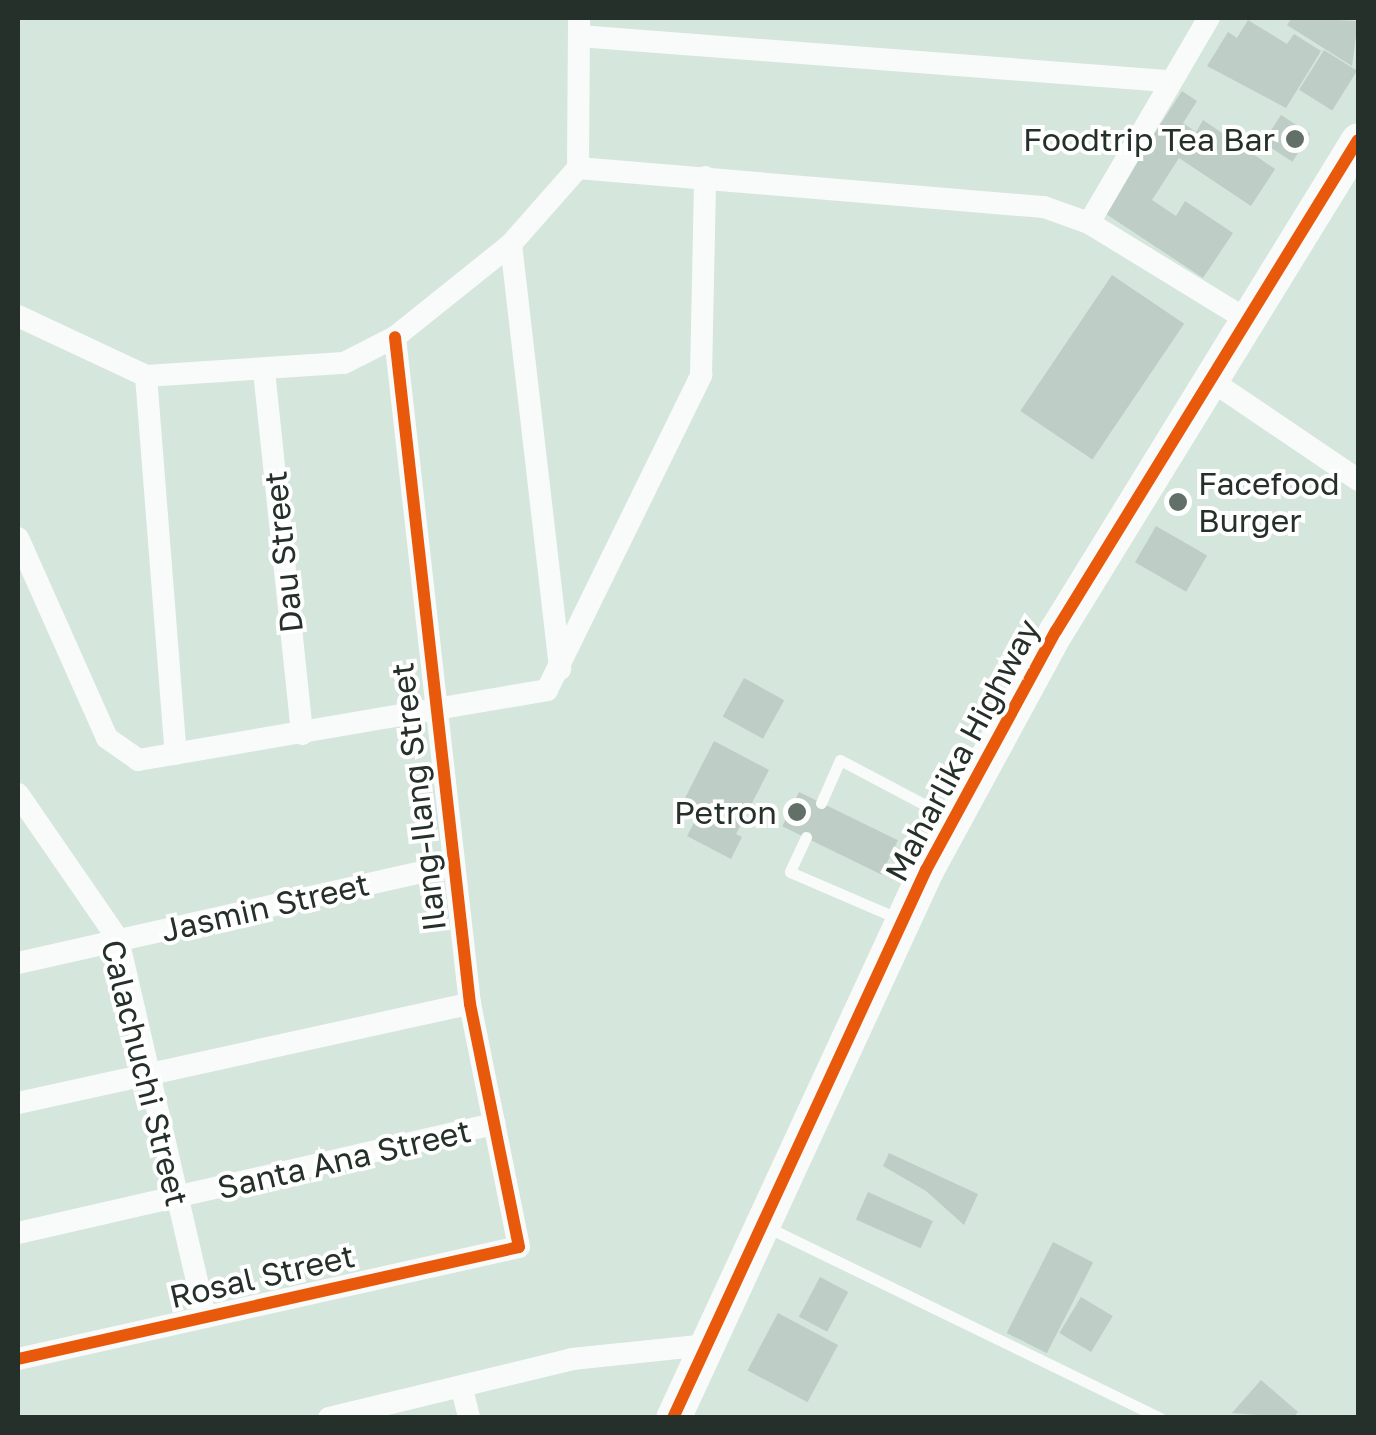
<!DOCTYPE html>
<html>
<head>
<meta charset="utf-8">
<style>
  body { margin:0 }
  #map { position:relative; width:1376px; height:1435px; overflow:hidden; background:#d5e6dc; font-family:"Golos Text",sans-serif }
  div>[style] { position:absolute }
  .building>* { inset:0; background:#bfcdc7; transform-origin:0 0 }
  .service>* { height:11px; margin:-5.5px; padding:0 5.5px; transform-origin:5.5px; border-radius:5.5px; background:#f9fbfa }
  .minor>* { height:22px; margin:-11px; padding:0 11px; transform-origin:11px; border-radius:11px; background:#f9fbfa }
  .primary>* { height:35px; margin:-17.5px; padding:0 17.5px; transform-origin:17.5px; border-radius:17.5px; background:#f9fbfa }
  .cycleway>* { height:12px; margin:-6px; padding:0 6px; transform-origin:6px; border-radius:6px; background:#e8590c }
  .dots>* { width:28px; height:28px; translate:-50% -50%; box-sizing:border-box; border:5px solid #fff; border-radius:50% }
  span { translate:-50% -50%; white-space:nowrap; text-align:center; line-height:1.15; -webkit-text-stroke:8px #fff; paint-order:stroke }
  .poi-label { font-size:32px; color:#25302a }
  .right { translate:-100% -50%; text-align:right }
  .left { translate:0 -50%; text-align:left }
  .street-label { font-size:32px; color:#25302a }
  .frame { position:absolute; inset:0; border:20px solid #25302a; pointer-events:none }
</style>
</head>
<body>
<div id="map">
  <div class="building">
    <i style="clip-path:polygon(1292px 18px,1358px 21px,1352px 66px,1287px 25px)"></i>
    <i style="clip-path:polygon(1248px 20px,1287px 44px,1294px 34px,1321px 51px,1286px 108px,1207px 66px,1228px 32px,1237px 38px)"></i>
    <i style="left:1324px;top:50px;width:39px;height:47px;rotate:32deg"></i>
    <i style="clip-path:polygon(1182px 91px,1197px 101px,1183px 123px,1196px 132px,1203px 120px,1275px 169px,1251px 206px,1179px 158px,1152px 200px,1176px 216px,1185px 201px,1233px 233px,1203px 278px,1103px 212px)"></i>
    <i style="left:1281px;top:115px;width:35px;height:33px;rotate:33deg"></i>
    <i style="left:1112px;top:275px;width:87px;height:164px;rotate:34deg"></i>
    <i style="left:1156px;top:526px;width:59px;height:42px;rotate:30deg"></i>
    <i style="left:744px;top:678px;width:46px;height:44px;rotate:29deg"></i>
    <i style="clip-path:polygon(714px 741px,769px 770px,736px 834px,742px 837px,731px 859px,687px 836px,697px 817px,680px 808px)"></i>
    <i style="left:799px;top:792px;width:110px;height:38px;rotate:26deg"></i>
    <i style="clip-path:polygon(889px 1153px,978px 1194px,964px 1225px,926px 1191px,883px 1166px)"></i>
    <i style="left:868px;top:1192px;width:71px;height:30px;rotate:24deg"></i>
    <i style="left:1053px;top:1242px;width:45px;height:102px;rotate:27deg"></i>
    <i style="left:820px;top:1277px;width:32px;height:45px;rotate:28deg"></i>
    <i style="left:1081px;top:1297px;width:37px;height:42px;rotate:31deg"></i>
    <i style="left:778px;top:1313px;width:68px;height:65px;rotate:28deg"></i>
    <i style="clip-path:polygon(1261px 1380px,1298px 1412px,1293px 1418px,1232px 1413px)"></i>
  </div>
  <div class="service">
    <i style="left:821px;top:803px;width:47px;rotate:-66.2deg"></i>
    <i style="left:840px;top:760px;width:124px;rotate:27.8deg"></i>
    <i style="left:806px;top:837px;width:38px;rotate:115deg"></i>
    <i style="left:790px;top:872px;width:119px;rotate:23.3deg"></i>
    <i style="left:767px;top:1227px;width:437px;rotate:25.9deg"></i>
  </div>
  <div class="minor">
    <i style="left:579px;top:36px;width:589px;rotate:4.38deg"></i>
    <i style="left:578px;top:168px;width:468px;rotate:4.8deg"></i>
    <i style="left:1044px;top:207px;width:48px;rotate:19.6deg"></i>
    <i style="left:1089px;top:223px;width:185px;rotate:31.5deg"></i>
    <i style="left:1089px;top:223px;width:238px;rotate:-59.7deg"></i>
    <i style="left:511px;top:244px;width:428px;rotate:83.4deg"></i>
    <i style="left:18px;top:316px;width:141px;rotate:25.1deg"></i>
    <i style="left:146px;top:376px;width:198px;rotate:-3.8deg"></i>
    <i style="left:344px;top:363px;width:57px;rotate:-27deg"></i>
    <i style="left:395px;top:337px;width:149px;rotate:-38.7deg"></i>
    <i style="left:511px;top:244px;width:101px;rotate:-48.6deg"></i>
    <i style="left:578px;top:168px;width:150px;rotate:-89.6deg"></i>
    <i style="left:264px;top:371px;width:365px;rotate:84deg"></i>
    <i style="left:146px;top:376px;width:379px;rotate:85.5deg"></i>
    <i style="left:1209px;top:379px;width:180px;rotate:34.1deg"></i>
    <i style="left:18px;top:538px;width:219px;rotate:66deg"></i>
    <i style="left:107px;top:738px;width:38px;rotate:35deg"></i>
    <i style="left:138px;top:760px;width:415px;rotate:-9.7deg"></i>
    <i style="left:547px;top:690px;width:351px;rotate:-63.9deg"></i>
    <i style="left:701px;top:375px;width:198px;rotate:-88.8deg"></i>
    <i style="left:18px;top:794px;width:176px;rotate:55.4deg"></i>
    <i style="left:118px;top:939px;width:388px;rotate:77deg"></i>
    <i style="left:18px;top:963px;width:447px;rotate:-12.7deg"></i>
    <i style="left:18px;top:1103px;width:463px;rotate:-12.4deg"></i>
    <i style="left:18px;top:1233px;width:489px;rotate:-12.9deg"></i>
    <i style="left:18px;top:1359px;width:513px;rotate:-12.6deg"></i>
    <i style="left:519px;top:1247px;width:248px;rotate:-101.4deg"></i>
    <i style="left:470px;top:1004px;width:671px;rotate:-96.42deg"></i>
    <i style="left:462px;top:1389px;width:30px;rotate:76deg"></i>
    <i style="left:329px;top:1418px;width:250px;rotate:-13.6deg"></i>
    <i style="left:572px;top:1359px;width:137px;rotate:-5.9deg"></i>
  </div>
  <div class="primary">
    <i style="left:673px;top:1418px;width:604px;rotate:-65.22deg"></i>
    <i style="left:926px;top:870px;width:272px;rotate:-61.5deg"></i>
    <i style="left:1056px;top:631px;width:576px;rotate:-58.41deg"></i>
  </div>
  <div class="cycleway">
    <i style="left:18px;top:1359px;width:513px;rotate:-12.6deg"></i>
    <i style="left:519px;top:1247px;width:248px;rotate:-101.4deg"></i>
    <i style="left:470px;top:1004px;width:671px;rotate:-96.42deg"></i>
    <i style="left:673px;top:1418px;width:604px;rotate:-65.22deg"></i>
    <i style="left:926px;top:870px;width:272px;rotate:-61.5deg"></i>
    <i style="left:1056px;top:631px;width:576px;rotate:-58.41deg"></i>
  </div>
  <div class="dots">
    <i style="left:1295px;top:139px;background:#637068"></i>
    <i style="left:1178px;top:502px;background:#637068"></i>
    <i style="left:797px;top:812px;background:#637068"></i>
  </div>
  <div class="poi-label">
    <span class="right" style="left:1275px;top:139px">Foodtrip Tea Bar</span>
    <span class="left" style="left:1198px;top:502px">Facefood<br>Burger</span>
    <span class="right" style="left:777px;top:812px">Petron</span>
  </div>
  <div class="street-label">
    <span style="left:283px;top:552px;rotate:-96deg">Dau Street</span>
    <span style="left:962px;top:750px;rotate:-62deg">Maharlika Highway</span>
    <span style="left:418px;top:797px;rotate:-97deg">Ilang-Ilang Street</span>
    <span style="left:265px;top:907px;rotate:-13deg">Jasmin Street</span>
    <span style="left:145px;top:1073px;rotate:76deg">Calachuchi Street</span>
    <span style="left:344px;top:1159px;rotate:-13deg">Santa Ana Street</span>
    <span style="left:262px;top:1276px;rotate:-13deg">Rosal Street</span>
  </div>
  <div class="frame"></div>
</div>
</body>
</html>
